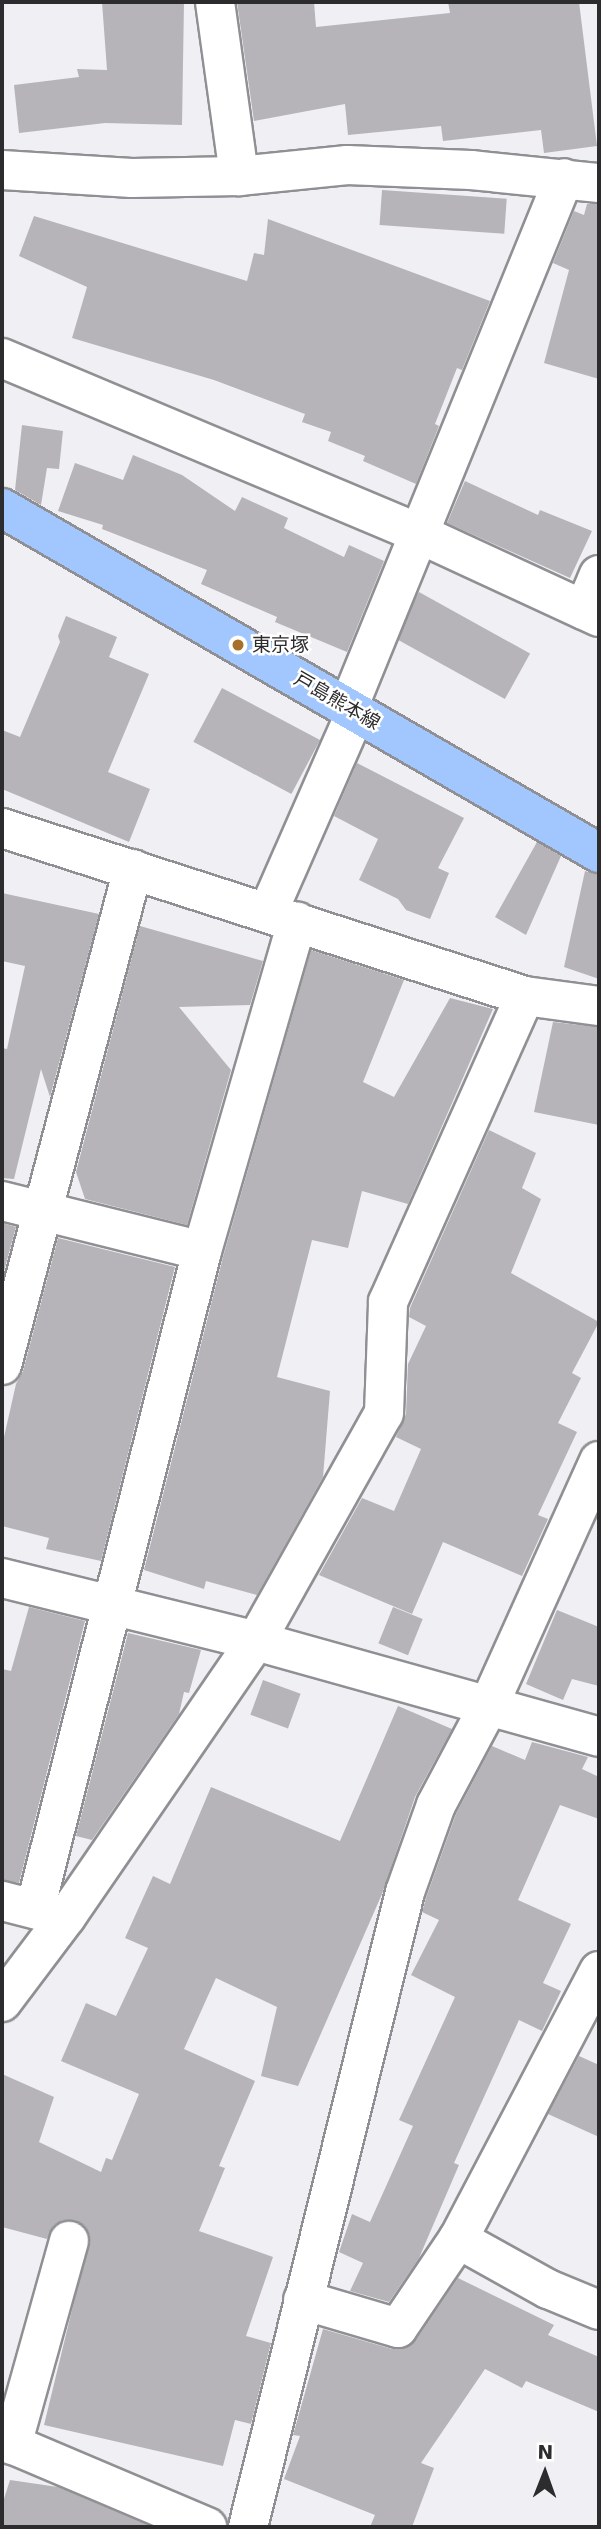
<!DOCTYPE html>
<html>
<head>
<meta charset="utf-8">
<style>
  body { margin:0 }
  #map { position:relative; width:601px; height:2529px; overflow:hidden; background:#f0eff4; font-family:"DejaVu Sans","Noto Sans JP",sans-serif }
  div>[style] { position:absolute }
  .building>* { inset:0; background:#b6b4b8; transform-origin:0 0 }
  .roads { filter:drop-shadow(2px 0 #909094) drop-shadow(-2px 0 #909094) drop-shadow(0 2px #909094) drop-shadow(0 -2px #909094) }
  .minor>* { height:38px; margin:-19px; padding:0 19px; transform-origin:19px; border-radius:19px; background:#fff }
  .major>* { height:38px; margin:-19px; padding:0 19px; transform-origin:19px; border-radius:19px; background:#a1c7fe }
  .dots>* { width:19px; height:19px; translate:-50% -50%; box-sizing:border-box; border:4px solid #fff; border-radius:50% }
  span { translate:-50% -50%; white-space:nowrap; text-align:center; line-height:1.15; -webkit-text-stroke:5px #fff; paint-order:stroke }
  .poi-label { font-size:19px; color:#2c2c2e }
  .left { translate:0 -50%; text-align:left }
  .street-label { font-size:19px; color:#2c2c2e }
  .frame { position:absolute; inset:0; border:4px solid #2c2c2e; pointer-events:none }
  .north { position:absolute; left:510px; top:2438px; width:70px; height:70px; -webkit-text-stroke:5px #fff; paint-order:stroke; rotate:1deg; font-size:19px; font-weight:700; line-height:28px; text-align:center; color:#2c2c2e }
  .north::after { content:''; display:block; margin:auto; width:24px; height:32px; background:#2c2c2e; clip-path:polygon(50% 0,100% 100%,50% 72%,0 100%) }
</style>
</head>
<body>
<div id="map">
  <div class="building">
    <i style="clip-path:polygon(102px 2px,184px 2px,182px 125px,105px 123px,19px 133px,14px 85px,79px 77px,77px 69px,107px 70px)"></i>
    <i style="clip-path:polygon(237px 2px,314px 2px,316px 27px,450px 13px,448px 2px,579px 2px,597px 146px,544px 153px,541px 130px,443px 141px,441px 126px,348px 135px,345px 104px,254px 121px)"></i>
    <i style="left:382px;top:190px;width:125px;height:35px;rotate:4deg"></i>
    <i style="clip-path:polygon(587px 204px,599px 204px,599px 379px,544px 363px,569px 270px,553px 263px,574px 211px,584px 215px)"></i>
    <i style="clip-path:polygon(34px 216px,247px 281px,254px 253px,264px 255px,268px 219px,490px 301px,462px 370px,457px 368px,435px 424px,439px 426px,416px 484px,363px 461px,365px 456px,328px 441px,331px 432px,302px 422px,305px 414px,214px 380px,72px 338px,87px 287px,19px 256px)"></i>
    <i style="clip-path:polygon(22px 425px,63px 431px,59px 469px,47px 468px,41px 505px,15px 490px)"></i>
    <i style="clip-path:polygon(133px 455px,182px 475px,235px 511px,242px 497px,288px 518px,284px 528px,344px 557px,349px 545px,384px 561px,347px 652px,275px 622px,277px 617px,201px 584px,207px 570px,102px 529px,103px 525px,58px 511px,75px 463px,123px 480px)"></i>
    <i style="clip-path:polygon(465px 481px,538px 515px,540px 510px,592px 531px,570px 578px,447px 523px)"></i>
    <i style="left:419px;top:592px;width:127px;height:52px;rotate:29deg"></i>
    <i style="clip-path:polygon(66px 616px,117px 637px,109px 657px,149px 674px,108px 772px,150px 789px,129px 842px,2px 789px,2px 730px,20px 737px,60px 642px,58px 636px)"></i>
    <i style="left:222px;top:688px;width:111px;height:61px;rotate:28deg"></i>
    <i style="clip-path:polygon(357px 763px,464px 818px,438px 868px,449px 873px,430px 919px,406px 910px,398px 899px,359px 880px,378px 839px,334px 816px)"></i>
    <i style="clip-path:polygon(537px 842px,561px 856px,526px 935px,495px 917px)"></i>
    <i style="clip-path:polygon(585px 871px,599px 875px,599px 979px,564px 967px)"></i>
    <i style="clip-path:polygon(2px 893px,99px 914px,50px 1097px,41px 1069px,14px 1179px,2px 1178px,2px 1048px,7px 1049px,25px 966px,2px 961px)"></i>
    <i style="clip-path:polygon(140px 926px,263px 961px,250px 1005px,179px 1007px,231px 1070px,187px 1225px,85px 1199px,76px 1172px)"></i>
    <i style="clip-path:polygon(311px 950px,404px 980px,363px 1082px,394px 1097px,450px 998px,493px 1009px,408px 1204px,362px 1191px,348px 1248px,312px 1240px,277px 1377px,330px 1391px,323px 1477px,257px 1595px,206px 1581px,204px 1589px,144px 1570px,223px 1257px)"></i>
    <i style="clip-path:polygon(553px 1022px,599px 1027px,599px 1125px,534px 1112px)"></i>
    <i style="clip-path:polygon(489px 1130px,536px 1153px,522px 1188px,541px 1199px,511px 1273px,599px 1322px,572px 1373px,581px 1378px,558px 1423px,577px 1432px,538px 1515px,548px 1519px,522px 1576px,443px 1542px,412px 1614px,319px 1575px,362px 1498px,394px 1511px,421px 1449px,396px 1437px,406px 1414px,408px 1364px,426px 1326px,409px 1317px,410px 1308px)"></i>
    <i style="clip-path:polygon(2px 1223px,16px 1227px,3px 1275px,2px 1274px)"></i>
    <i style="clip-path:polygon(58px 1238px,175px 1267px,101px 1561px,46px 1549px,49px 1538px,2px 1526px,2px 1446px,16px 1384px,23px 1371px)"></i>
    <i style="clip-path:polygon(29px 1607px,85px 1621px,19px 1883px,2px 1880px,2px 1669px,11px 1671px)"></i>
    <i style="left:393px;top:1607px;width:32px;height:39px;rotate:22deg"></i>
    <i style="clip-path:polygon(557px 1610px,599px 1627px,599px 1686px,572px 1679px,563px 1700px,526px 1684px)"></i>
    <i style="clip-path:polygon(128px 1633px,201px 1650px,189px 1693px,184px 1692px,179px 1714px,92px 1840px,76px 1836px)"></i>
    <i style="left:263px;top:1680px;width:40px;height:37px;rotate:20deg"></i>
    <i style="clip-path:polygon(398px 1706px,452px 1729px,415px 1797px,382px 1894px,298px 2086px,261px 2076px,277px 2007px,216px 1978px,184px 2049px,255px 2081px,219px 2166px,225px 2168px,199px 2231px,273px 2257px,246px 2336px,271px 2343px,251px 2424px,235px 2420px,223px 2466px,44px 2425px,90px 2236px,85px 2226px,74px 2220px,63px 2220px,54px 2225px,47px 2239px,2px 2227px,2px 2074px,54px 2097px,39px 2142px,101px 2172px,106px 2158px,112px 2160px,139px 2094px,61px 2061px,86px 2003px,116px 2016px,148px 1948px,125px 1938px,153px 1876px,170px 1884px,211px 1787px,340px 1841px)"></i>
    <i style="clip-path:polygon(532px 1742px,588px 1757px,582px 1769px,599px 1777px,599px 1819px,560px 1805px,518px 1900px,571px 1924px,543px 1983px,561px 1991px,542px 2031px,519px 2020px,454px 2163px,459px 2165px,419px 2258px,389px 2302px,350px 2291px,363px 2263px,339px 2252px,352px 2214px,370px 2222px,413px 2126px,399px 2120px,455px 1997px,411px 1975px,439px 1920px,422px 1912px,426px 1898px,456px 1814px,492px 1746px,525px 1760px)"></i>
    <i style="clip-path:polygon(579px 2056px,599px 2065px,599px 2137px,548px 2114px)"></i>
    <i style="clip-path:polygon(458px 2278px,554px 2325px,548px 2335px,599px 2357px,599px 2412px,526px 2381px,522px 2388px,485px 2369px,421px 2463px,434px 2468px,412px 2527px,370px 2527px,375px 2515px,284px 2479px,300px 2436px,293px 2435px,323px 2329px,392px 2349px,406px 2348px,416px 2340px)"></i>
    <i style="clip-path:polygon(10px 2480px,58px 2487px,152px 2527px,2px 2527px,2px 2505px)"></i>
  </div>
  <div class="roads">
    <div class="minor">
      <i style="left:215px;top:2px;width:176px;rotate:82.1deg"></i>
      <i style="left:2px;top:170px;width:130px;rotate:3.5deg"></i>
      <i style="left:132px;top:178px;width:107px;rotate:-1.1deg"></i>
      <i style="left:239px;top:176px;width:109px;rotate:-5.8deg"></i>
      <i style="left:347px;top:165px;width:124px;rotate:2.3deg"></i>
      <i style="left:471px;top:170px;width:129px;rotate:5.8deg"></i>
      <i style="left:2px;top:358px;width:446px;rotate:22.8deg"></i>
      <i style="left:413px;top:531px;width:205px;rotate:24.8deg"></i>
      <i style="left:584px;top:610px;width:38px;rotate:-67deg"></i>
      <i style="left:348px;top:708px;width:572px;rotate:-67.83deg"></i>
      <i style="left:2px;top:828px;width:549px;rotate:17.81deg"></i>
      <i style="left:525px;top:996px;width:75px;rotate:7.7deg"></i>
      <i style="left:268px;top:912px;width:219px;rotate:-66.3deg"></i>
      <i style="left:2px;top:1201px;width:206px;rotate:14deg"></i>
      <i style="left:2px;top:1365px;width:513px;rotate:-75.21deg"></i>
      <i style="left:2px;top:1578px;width:262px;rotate:13.9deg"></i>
      <i style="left:256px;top:1641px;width:356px;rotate:15.6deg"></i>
      <i style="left:2px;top:1901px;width:61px;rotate:14.3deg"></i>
      <i style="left:35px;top:1909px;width:679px;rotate:-75.76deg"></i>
      <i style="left:202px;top:1251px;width:343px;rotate:-73.9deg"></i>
      <i style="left:599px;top:1971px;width:303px;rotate:117.7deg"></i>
      <i style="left:458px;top:2239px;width:103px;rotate:29.1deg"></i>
      <i style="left:548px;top:2289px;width:55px;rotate:22.4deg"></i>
      <i style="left:2px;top:2002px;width:106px;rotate:-53deg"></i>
      <i style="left:66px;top:1917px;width:335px;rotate:-55.5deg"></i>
      <i style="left:256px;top:1641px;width:261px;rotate:-60.7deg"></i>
      <i style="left:384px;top:1413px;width:111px;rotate:-87.9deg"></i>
      <i style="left:388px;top:1302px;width:335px;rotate:-65.9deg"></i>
      <i style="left:303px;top:2300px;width:99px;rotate:16.4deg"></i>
      <i style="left:398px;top:2328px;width:107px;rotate:-56deg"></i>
      <i style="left:2px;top:2440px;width:223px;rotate:23deg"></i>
      <i style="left:12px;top:2445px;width:212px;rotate:-74.4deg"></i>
      <i style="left:248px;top:2527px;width:654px;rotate:-76.11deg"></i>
      <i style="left:405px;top:1892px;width:92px;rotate:-70.4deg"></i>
      <i style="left:436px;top:1805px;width:111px;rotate:-62deg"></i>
      <i style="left:488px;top:1707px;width:270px;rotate:-65.7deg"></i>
    </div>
    <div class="major">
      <i style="left:2px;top:508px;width:690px;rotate:30.02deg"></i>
    </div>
  </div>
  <div class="dots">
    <i style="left:238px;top:645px;background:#a6702b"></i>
  </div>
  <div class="poi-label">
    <span class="left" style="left:252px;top:645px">東京塚</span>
  </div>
  <div class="street-label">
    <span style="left:337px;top:701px;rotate:30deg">戸島熊本線</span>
  </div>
  <div class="frame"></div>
  <div class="north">N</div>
</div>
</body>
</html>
